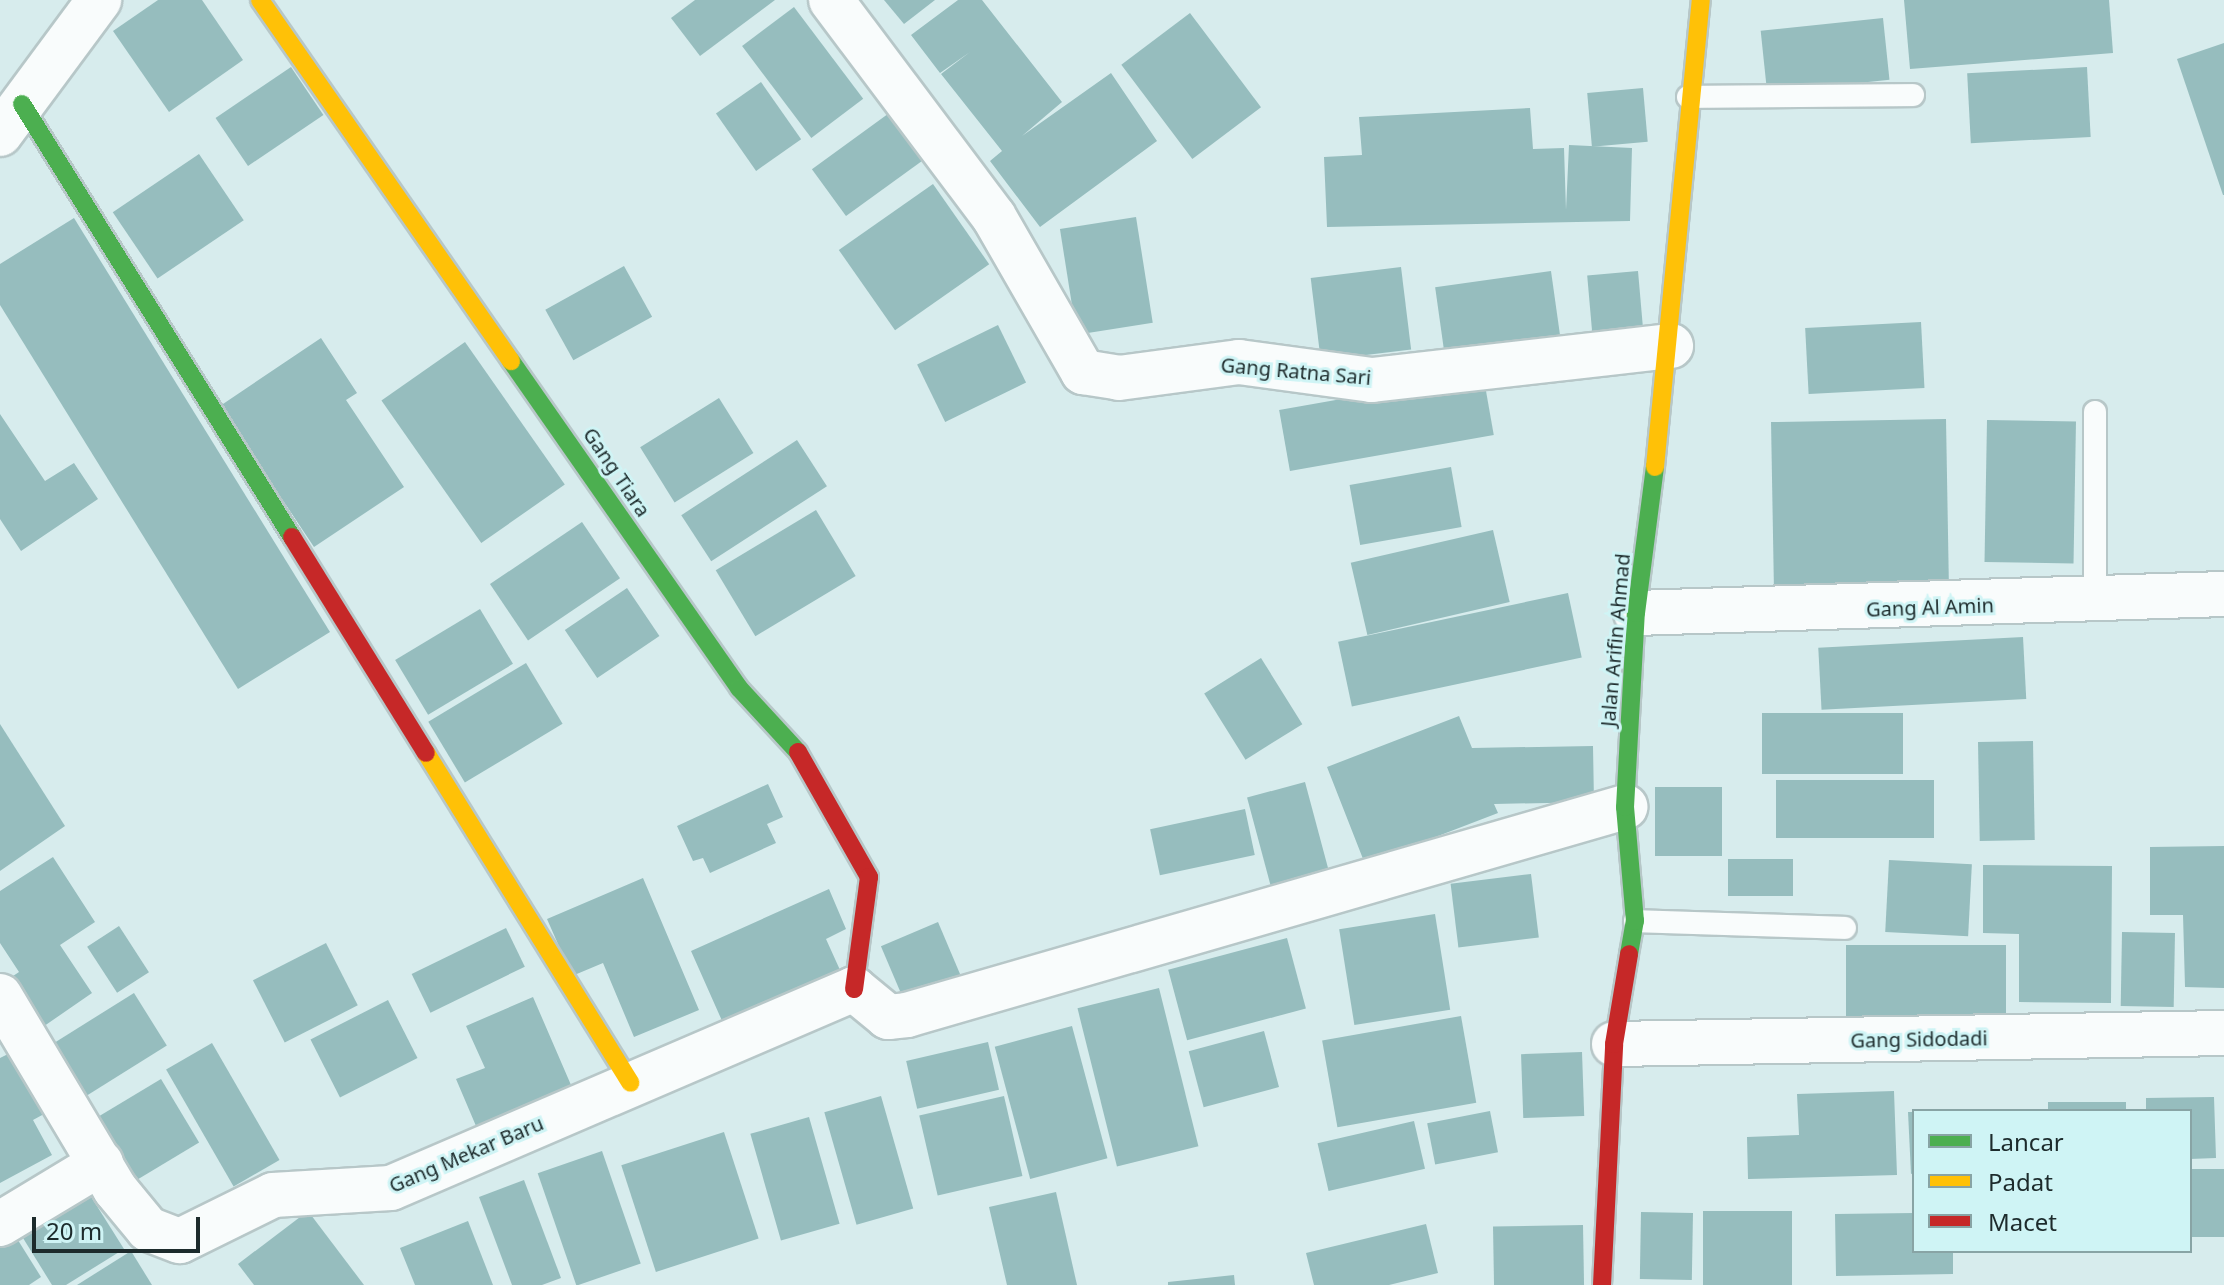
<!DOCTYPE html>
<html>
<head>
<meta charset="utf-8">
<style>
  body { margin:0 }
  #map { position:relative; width:2224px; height:1285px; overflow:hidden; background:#d7eced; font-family:"Noto Sans",sans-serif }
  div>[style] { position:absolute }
  .building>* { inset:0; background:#96bdbe; transform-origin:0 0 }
  .roads { filter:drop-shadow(2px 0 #b7c7c8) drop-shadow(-2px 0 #b7c7c8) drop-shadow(0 2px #b7c7c8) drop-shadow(0 -2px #b7c7c8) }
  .lane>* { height:22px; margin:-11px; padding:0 11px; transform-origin:11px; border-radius:11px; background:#f9fcfc }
  .street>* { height:44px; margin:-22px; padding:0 22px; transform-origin:22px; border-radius:22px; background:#f9fcfc }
  .fast>* { height:18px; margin:-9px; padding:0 9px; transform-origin:9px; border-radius:9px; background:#4caf50 }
  .slow>* { height:18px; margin:-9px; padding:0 9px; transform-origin:9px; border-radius:9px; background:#ffc107 }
  .jam>* { height:18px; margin:-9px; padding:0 9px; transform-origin:9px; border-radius:9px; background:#c62828 }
  span { translate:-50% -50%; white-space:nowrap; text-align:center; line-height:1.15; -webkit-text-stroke:6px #cff4f5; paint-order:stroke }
  .street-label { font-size:20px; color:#1d2b2c }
  .legend { position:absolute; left:1912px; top:1109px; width:280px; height:144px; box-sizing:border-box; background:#cff4f5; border:2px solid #88a4a5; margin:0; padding:10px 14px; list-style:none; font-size:24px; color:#1d2b2c }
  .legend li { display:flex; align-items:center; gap:16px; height:40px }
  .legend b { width:40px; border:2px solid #88a4a5 }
  .scale { position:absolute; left:32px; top:1217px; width:168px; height:36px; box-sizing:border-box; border:4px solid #1d2b2c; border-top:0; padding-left:10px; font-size:24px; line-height:28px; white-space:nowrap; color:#1d2b2c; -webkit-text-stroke:6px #cff4f5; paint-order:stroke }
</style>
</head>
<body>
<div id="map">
  <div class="building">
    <i style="clip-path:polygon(158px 0,202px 0,243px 60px,169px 112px,113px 31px)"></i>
    <i style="clip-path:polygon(695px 0,775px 0,700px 56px,671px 18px)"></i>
    <i style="clip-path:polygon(884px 0,935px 0,904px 24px)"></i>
    <i style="clip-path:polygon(958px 0,982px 0,1062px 102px,1022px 136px,1111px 73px,1157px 141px,1040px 227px,990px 161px,1002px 151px,941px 74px,970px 52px,940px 73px,911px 35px)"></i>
    <i style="clip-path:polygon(1904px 0,2109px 0,2113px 53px,1910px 69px)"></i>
    <i style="left:794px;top:7px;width:115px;height:65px;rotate:53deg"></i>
    <i style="left:1190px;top:13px;width:118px;height:86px;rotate:53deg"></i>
    <i style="left:1883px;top:18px;width:62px;height:123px;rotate:84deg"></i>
    <i style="clip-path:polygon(2224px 43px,2224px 195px,2223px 195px,2177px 59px)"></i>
    <i style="left:291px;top:67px;width:58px;height:91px;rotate:56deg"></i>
    <i style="left:2087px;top:67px;width:70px;height:120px;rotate:87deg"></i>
    <i style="left:761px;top:82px;width:70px;height:55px;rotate:55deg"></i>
    <i style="left:1643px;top:88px;width:54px;height:56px;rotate:85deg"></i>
    <i style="clip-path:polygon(1530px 108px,1533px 149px,1564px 148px,1566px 210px,1569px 145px,1632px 148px,1630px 221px,1327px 227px,1324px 157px,1362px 155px,1359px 117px)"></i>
    <i style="left:892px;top:111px;width:58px;height:99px;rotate:54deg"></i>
    <i style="left:199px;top:154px;width:80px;height:104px;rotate:56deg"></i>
    <i style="left:933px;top:184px;width:98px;height:115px;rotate:55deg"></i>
    <i style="left:1136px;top:217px;width:107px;height:77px;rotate:81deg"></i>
    <i style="clip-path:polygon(74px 218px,330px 632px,238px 689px,0 305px,0 264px)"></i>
    <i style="left:624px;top:266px;width:58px;height:90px;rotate:61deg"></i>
    <i style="left:1401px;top:267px;width:83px;height:91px;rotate:83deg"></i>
    <i style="left:1551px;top:271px;width:68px;height:117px;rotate:82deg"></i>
    <i style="left:1638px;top:271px;width:62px;height:51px;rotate:85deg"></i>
    <i style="left:1921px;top:322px;width:66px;height:116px;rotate:87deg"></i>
    <i style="left:998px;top:325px;width:64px;height:90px;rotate:64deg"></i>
    <i style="clip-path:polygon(321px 338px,357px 393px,346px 400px,404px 487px,314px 547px,220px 406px)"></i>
    <i style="left:465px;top:342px;width:174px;height:102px;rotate:55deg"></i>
    <i style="left:1483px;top:374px;width:62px;height:207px;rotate:80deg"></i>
    <i style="left:719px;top:398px;width:65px;height:93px;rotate:58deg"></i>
    <i style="clip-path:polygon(0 414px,45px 481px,74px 463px,98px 499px,21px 551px,0 519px)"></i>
    <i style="left:1946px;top:419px;width:170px;height:175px;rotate:89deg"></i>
    <i style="left:1987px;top:420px;width:89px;height:142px;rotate:1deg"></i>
    <i style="left:797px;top:440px;width:55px;height:138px;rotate:57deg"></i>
    <i style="left:1451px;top:467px;width:61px;height:103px;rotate:80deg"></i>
    <i style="left:816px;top:510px;width:77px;height:117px;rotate:59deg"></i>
    <i style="left:582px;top:522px;width:68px;height:111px;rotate:56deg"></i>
    <i style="left:1493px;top:530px;width:74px;height:146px;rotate:77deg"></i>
    <i style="left:627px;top:588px;width:58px;height:75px;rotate:56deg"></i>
    <i style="left:1568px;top:593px;width:66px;height:235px;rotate:78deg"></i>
    <i style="left:480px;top:609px;width:64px;height:99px;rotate:59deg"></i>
    <i style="left:2023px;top:637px;width:62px;height:205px;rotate:87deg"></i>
    <i style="left:1261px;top:658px;width:78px;height:67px;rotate:58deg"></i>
    <i style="left:526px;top:663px;width:71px;height:114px;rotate:59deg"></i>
    <i style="left:1762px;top:713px;width:141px;height:61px"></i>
    <i style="clip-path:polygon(1459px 716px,1472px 748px,1593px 746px,1594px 802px,1494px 804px,1498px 813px,1365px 864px,1327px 767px)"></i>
    <i style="clip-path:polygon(0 724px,65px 826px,0 871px)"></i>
    <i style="left:2033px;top:741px;width:99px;height:55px;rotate:89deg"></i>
    <i style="left:1776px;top:780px;width:158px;height:58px"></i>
    <i style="left:1305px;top:782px;width:98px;height:60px;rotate:75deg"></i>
    <i style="clip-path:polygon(768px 784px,783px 817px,767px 824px,776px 843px,710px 873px,703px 858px,693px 861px,677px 826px)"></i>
    <i style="left:1655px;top:787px;width:67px;height:69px"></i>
    <i style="left:1245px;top:809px;width:47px;height:97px;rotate:78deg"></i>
    <i style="clip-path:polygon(2224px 846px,2224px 988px,2185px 987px,2183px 915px,2150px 915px,2150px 847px)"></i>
    <i style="clip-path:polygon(53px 857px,95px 922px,60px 945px,92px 993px,37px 1031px,4px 982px,19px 972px,0 943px,0 891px)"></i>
    <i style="left:1728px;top:859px;width:65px;height:37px"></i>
    <i style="left:1889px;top:860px;width:83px;height:72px;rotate:3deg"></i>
    <i style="clip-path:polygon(1983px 865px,2112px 866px,2111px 1003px,2019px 1002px,2019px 934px,1983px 933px)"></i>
    <i style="left:1531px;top:874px;width:64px;height:81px;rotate:83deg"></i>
    <i style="clip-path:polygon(643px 878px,699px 1010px,634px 1037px,603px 963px,572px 976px,547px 919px)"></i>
    <i style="clip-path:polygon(829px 889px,846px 929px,826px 939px,840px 970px,723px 1023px,691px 951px)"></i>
    <i style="left:1435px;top:914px;width:97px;height:97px;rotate:81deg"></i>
    <i style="left:938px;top:922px;width:58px;height:62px;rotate:67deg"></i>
    <i style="left:119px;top:926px;width:55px;height:38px;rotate:57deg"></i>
    <i style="left:506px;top:928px;width:43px;height:105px;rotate:64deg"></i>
    <i style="left:2122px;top:932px;width:53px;height:74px;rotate:1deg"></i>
    <i style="left:1287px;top:938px;width:73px;height:123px;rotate:75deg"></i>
    <i style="left:326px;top:943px;width:70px;height:82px;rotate:63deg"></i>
    <i style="left:1846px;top:945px;width:160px;height:82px"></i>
    <i style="left:1159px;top:988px;width:163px;height:84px;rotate:76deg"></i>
    <i style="left:134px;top:993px;width:62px;height:98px;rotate:58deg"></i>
    <i style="clip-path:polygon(533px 997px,571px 1085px,476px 1126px,456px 1079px,485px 1068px,466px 1026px)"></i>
    <i style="left:388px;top:1000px;width:65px;height:87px;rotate:63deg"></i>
    <i style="left:1461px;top:1016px;width:88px;height:141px;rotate:80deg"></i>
    <i style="left:1072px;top:1026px;width:137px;height:80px;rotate:75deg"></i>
    <i style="left:1264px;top:1031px;width:58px;height:78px;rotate:75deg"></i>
    <i style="left:988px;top:1042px;width:49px;height:84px;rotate:77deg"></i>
    <i style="left:212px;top:1043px;width:135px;height:53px;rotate:60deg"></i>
    <i style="clip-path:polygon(12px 1052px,44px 1114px,33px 1120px,52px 1155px,0 1183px,0 1058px)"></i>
    <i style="left:1582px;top:1052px;width:64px;height:61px;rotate:88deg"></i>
    <i style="left:161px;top:1079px;width:74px;height:84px;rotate:59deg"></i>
    <i style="clip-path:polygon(1894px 1091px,1897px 1175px,1748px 1179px,1747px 1137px,1799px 1135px,1797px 1094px)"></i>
    <i style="left:881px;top:1096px;width:117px;height:59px;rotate:74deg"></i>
    <i style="left:1004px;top:1096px;width:82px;height:87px;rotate:77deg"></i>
    <i style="clip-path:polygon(2214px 1097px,2216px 1158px,2190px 1159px,2190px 1111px,2146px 1111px,2146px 1098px)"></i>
    <i style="left:2126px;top:1102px;width:9px;height:78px;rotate:90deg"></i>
    <i style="left:1490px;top:1111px;width:42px;height:64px;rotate:79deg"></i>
    <i style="clip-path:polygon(1908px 1112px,1914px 1112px,1914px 1173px,1911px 1174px)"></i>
    <i style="left:809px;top:1117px;width:111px;height:61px;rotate:74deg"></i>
    <i style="left:1414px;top:1121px;width:49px;height:99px;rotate:77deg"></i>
    <i style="left:724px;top:1132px;width:112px;height:108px;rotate:72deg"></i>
    <i style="left:602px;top:1151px;width:119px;height:68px;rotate:71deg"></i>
    <i style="left:2224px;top:1169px;width:68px;height:34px;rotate:90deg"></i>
    <i style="clip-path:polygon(524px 1180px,561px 1278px,542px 1285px,512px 1285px,479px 1197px)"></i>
    <i style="clip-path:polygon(1056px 1192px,1077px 1285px,1007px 1285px,989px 1207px)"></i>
    <i style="clip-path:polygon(90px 1195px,124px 1249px,66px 1285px,52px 1285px,23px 1238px)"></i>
    <i style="clip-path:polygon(308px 1211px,364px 1285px,254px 1285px,238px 1264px)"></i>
    <i style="left:1703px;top:1211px;width:89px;height:74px"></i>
    <i style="left:1641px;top:1212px;width:52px;height:67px;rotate:1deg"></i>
    <i style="clip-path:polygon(1914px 1213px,1914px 1251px,1953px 1251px,1953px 1274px,1836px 1276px,1835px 1214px)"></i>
    <i style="clip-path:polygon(468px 1221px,493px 1285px,415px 1285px,400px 1248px)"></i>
    <i style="clip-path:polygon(1426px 1224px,1438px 1273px,1389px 1285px,1314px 1285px,1306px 1253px)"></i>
    <i style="left:1583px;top:1225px;width:60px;height:90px;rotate:89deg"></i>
    <i style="clip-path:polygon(16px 1237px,41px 1277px,29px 1285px,0 1285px,0 1247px)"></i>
    <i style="clip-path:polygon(131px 1251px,152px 1285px,77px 1285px)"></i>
    <i style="clip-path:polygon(1234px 1275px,1235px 1285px,1168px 1285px,1168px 1282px)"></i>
  </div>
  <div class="roads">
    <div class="lane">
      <i style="left:1688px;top:97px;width:225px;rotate:-0.5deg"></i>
      <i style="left:2095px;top:412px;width:187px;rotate:90deg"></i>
      <i style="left:1635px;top:921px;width:210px;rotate:1.9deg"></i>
    </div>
    <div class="street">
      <i style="left:831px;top:0;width:271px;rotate:53.1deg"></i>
      <i style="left:994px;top:217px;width:179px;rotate:60.1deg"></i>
      <i style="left:1083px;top:372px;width:36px;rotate:9deg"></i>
      <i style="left:1119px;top:378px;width:121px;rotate:-7.6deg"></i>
      <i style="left:1239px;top:362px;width:134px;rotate:7.7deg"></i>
      <i style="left:1372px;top:380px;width:301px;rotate:-6.5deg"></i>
      <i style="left:0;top:134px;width:167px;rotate:-53.5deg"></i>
      <i style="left:1636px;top:613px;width:588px;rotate:-1.85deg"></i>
      <i style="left:0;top:996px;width:225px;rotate:59.2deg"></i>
      <i style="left:115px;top:1189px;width:52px;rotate:50.5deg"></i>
      <i style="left:148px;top:1229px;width:34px;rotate:21deg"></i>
      <i style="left:180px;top:1241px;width:104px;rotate:-26.3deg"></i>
      <i style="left:273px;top:1195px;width:118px;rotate:-3.4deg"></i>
      <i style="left:391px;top:1188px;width:504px;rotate:-23.26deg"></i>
      <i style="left:854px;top:989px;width:44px;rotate:39.5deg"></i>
      <i style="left:888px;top:1017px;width:19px;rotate:-6deg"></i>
      <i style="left:907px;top:1015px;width:748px;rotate:-16.16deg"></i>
      <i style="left:1614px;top:1044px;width:610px;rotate:-1.03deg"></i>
      <i style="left:0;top:1224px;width:118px;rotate:-31.1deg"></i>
    </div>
    <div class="fast">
      <i style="left:22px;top:104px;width:510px;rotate:58.05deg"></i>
      <i style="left:511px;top:361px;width:399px;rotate:55.1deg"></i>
      <i style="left:739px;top:688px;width:87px;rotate:47.3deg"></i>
      <i style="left:1629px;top:954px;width:34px;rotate:-80deg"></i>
      <i style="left:1635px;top:921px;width:114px;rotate:-95deg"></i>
      <i style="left:1625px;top:807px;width:194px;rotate:-86.8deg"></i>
      <i style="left:1636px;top:613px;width:147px;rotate:-82.6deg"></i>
    </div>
    <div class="slow">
      <i style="left:260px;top:0;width:440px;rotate:55.2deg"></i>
      <i style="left:1655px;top:467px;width:469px;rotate:-84.4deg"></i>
      <i style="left:426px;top:753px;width:388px;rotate:58.2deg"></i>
    </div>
    <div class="jam">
      <i style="left:292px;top:537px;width:254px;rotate:58.2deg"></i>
      <i style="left:798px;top:752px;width:144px;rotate:60.4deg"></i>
      <i style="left:869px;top:877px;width:113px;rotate:97.6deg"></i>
      <i style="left:1602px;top:1285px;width:241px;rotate:-87.1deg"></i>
      <i style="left:1614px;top:1044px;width:91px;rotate:-80.5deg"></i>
    </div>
  </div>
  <div class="street-label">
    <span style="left:1296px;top:371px;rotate:5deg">Gang Ratna Sari</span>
    <span style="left:617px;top:472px;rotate:56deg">Gang Tiara</span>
    <span style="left:1930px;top:607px;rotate:-2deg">Gang Al Amin</span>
    <span style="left:1615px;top:640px;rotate:-85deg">Jalan Arifin Ahmad</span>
    <span style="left:1919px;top:1039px;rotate:-1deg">Gang Sidodadi</span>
    <span style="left:466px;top:1154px;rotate:-23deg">Gang Mekar Baru</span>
  </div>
  <ul class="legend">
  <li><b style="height:10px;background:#4caf50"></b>Lancar</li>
  <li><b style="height:10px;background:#ffc107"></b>Padat</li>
  <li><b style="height:10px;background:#c62828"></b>Macet</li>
  </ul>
  <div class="scale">20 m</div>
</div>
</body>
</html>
